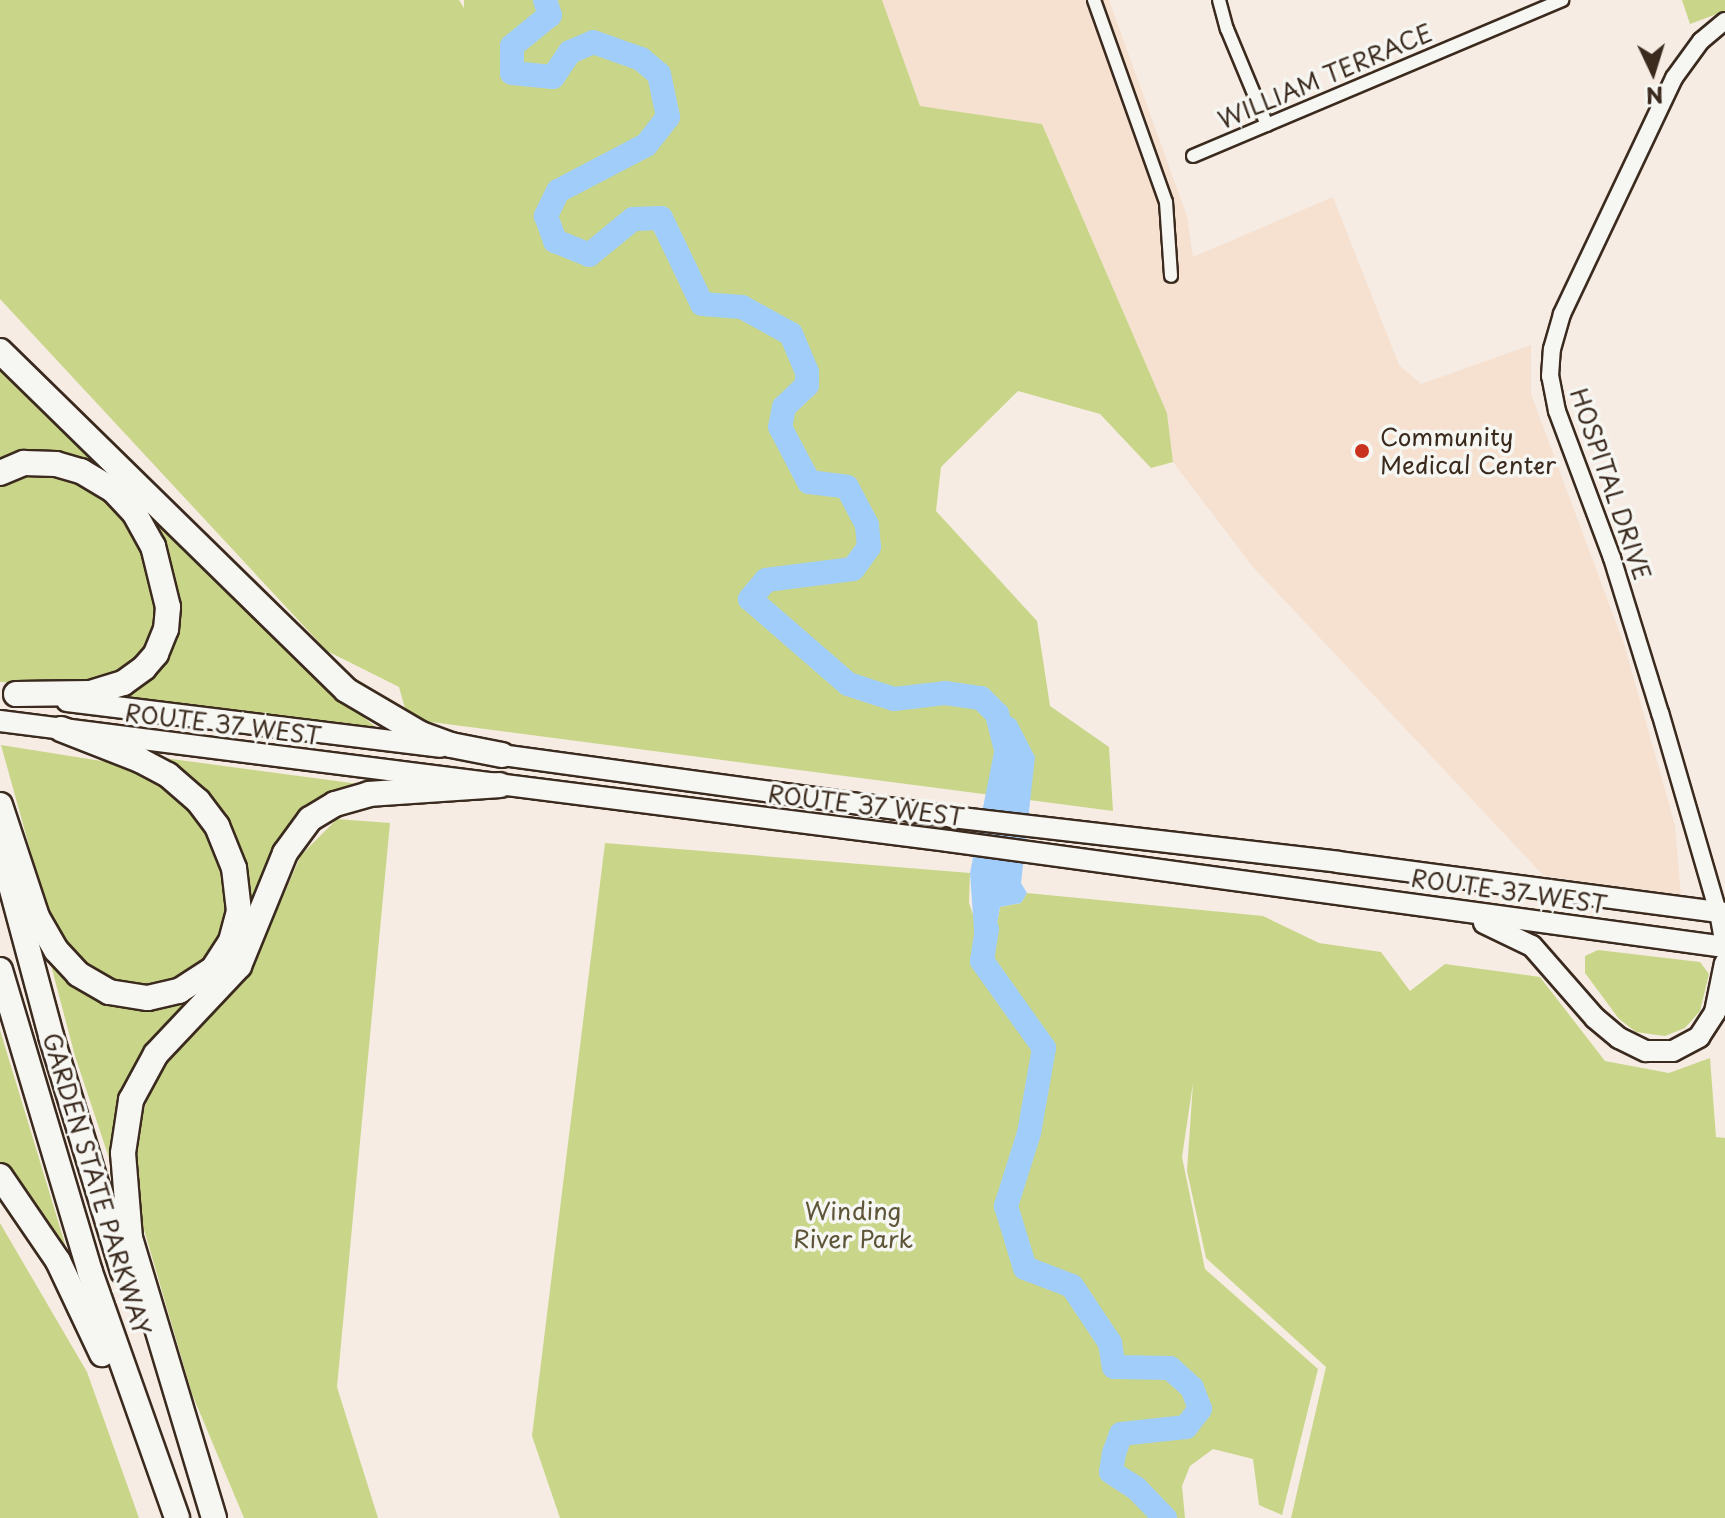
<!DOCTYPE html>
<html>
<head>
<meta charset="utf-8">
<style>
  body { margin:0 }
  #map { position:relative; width:1725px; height:1518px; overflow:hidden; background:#f6ece3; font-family:"Playpen Sans",sans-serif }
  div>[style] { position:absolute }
  .built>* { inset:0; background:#f6e1d1 }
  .green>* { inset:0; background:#c9d68a }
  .water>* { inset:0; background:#a1cdfb }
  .river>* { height:24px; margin:-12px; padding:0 12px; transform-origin:12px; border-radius:12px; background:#a1cdfb }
  .roads { filter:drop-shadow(2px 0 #3b2a1e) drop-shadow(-2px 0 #3b2a1e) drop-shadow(0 2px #3b2a1e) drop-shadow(0 -2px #3b2a1e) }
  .minor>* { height:12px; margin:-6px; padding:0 6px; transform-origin:6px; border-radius:6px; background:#f6f6f2 }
  .tertiary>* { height:16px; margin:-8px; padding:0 8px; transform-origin:8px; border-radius:8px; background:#f6f6f2 }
  .trunk>* { height:20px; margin:-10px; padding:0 10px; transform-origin:10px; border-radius:10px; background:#f6f6f2 }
  .motorway>* { height:24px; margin:-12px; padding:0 12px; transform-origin:12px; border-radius:12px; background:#f6f6f2 }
  .dots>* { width:22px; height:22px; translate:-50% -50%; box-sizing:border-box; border:4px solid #f6f6f2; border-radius:50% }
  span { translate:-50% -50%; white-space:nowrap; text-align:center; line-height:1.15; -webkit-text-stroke:7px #f6f6f2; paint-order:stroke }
  .street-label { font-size:24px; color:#3b2a1e }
  .poi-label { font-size:24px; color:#3b2a1e }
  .left { translate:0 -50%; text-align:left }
  .park-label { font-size:24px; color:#5e5539 }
  .north { position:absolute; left:1613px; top:32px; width:80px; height:80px; -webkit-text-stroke:6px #f6f6f2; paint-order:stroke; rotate:176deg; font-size:22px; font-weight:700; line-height:32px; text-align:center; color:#3b2a1e }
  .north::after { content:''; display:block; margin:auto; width:28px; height:36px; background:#3b2a1e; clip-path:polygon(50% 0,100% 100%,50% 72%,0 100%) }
</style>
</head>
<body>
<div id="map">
  <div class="built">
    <i style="clip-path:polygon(882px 0,1109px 0,1187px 216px,1193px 257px,1333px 197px,1399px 365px,1421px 384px,1531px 345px,1531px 394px,1624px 644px,1675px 825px,1681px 895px,1544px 876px,1253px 567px,1173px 462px,1167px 413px,1042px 124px,920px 106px)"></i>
  </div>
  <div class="green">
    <i style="clip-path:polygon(0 0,459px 0,464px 8px,464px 0,882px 0,920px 106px,1042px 124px,1167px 413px,1173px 462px,1151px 468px,1100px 414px,1018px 391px,941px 467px,936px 511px,1037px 621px,1050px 706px,1109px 747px,1113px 811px,408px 719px,399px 687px,327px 651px,0 299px)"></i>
    <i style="clip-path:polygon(1682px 0,1725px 0,1725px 11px,1690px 24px)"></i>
    <i style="clip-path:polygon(0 362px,344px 701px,379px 730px,111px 696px,175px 627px,118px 484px,0 464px)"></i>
    <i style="clip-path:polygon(47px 471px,96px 488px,136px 530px,161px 606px,148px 652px,101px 686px,0 682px,0 484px,14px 476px)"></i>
    <i style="clip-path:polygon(1px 745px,133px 766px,197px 812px,218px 847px,231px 893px,225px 931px,204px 966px,173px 984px,142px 991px,109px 981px,76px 958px,51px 925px)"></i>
    <i style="clip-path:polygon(164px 758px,374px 786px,335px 797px,246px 935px,152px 1049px,112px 1167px,75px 1056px,48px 954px,86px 988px,202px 987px,244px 876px)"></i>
    <i style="clip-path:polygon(337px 819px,390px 823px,337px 1387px,378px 1518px,244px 1518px,192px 1394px,138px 1209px,134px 1136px,159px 1069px,247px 979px,301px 855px)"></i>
    <i style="clip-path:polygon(605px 843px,970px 873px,969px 903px,990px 964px,1000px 907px,1021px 903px,1027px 893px,1263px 916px,1319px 943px,1381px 952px,1410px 991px,1445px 964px,1540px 977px,1605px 1061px,1669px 1073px,1710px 1058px,1716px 1137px,1725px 1138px,1725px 1518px,1291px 1518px,1326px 1367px,1206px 1258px,1187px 1171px,1193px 1083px,1182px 1157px,1205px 1269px,1318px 1369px,1282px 1515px,1259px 1505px,1253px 1459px,1213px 1449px,1190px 1466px,1182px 1486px,1185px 1518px,560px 1518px,532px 1436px)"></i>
    <i style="clip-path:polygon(1598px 950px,1700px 962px,1709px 974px,1700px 1011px,1685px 1028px,1665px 1036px,1636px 1032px,1619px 1019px,1585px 973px,1585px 956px)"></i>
    <i style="clip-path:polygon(0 1030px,69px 1257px,0 1163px)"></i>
    <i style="clip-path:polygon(0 1223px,87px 1372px,139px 1518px,0 1518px)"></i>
  </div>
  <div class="water">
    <i style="clip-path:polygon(1001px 710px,1016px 720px,1035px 757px,1021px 883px,1027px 893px,1021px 903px,1000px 907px,990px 965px,976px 958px,970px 873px,995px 747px,990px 721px)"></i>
  </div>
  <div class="river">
    <i style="left:545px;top:0;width:16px;rotate:72deg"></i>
    <i style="left:550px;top:15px;width:49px;rotate:140.8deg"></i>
    <i style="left:512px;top:46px;width:27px;rotate:90deg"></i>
    <i style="left:512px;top:73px;width:41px;rotate:5.6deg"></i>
    <i style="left:553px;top:77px;width:30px;rotate:-56deg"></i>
    <i style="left:570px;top:52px;width:25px;rotate:-23deg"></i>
    <i style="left:593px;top:42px;width:51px;rotate:19.5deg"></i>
    <i style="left:641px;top:59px;width:23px;rotate:40deg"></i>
    <i style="left:659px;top:74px;width:44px;rotate:78.2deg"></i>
    <i style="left:668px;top:117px;width:36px;rotate:128deg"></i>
    <i style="left:646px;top:145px;width:99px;rotate:152.4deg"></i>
    <i style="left:558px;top:191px;width:28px;rotate:116deg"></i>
    <i style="left:546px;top:216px;width:27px;rotate:70deg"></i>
    <i style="left:555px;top:241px;width:37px;rotate:22deg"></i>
    <i style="left:589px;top:255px;width:57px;rotate:-39.3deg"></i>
    <i style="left:633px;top:219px;width:28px;rotate:-2deg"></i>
    <i style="left:661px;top:218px;width:95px;rotate:64.5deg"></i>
    <i style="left:702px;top:304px;width:40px;rotate:4.3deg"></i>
    <i style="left:742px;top:307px;width:56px;rotate:28.9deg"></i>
    <i style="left:791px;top:334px;width:41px;rotate:67.2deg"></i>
    <i style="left:807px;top:372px;width:13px;rotate:90deg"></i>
    <i style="left:807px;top:385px;width:32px;rotate:136deg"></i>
    <i style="left:784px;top:407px;width:20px;rotate:101deg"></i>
    <i style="left:780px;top:427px;width:62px;rotate:62.2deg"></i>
    <i style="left:809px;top:482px;width:38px;rotate:7deg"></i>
    <i style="left:847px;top:487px;width:43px;rotate:62.2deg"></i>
    <i style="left:867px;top:525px;width:22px;rotate:85deg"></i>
    <i style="left:869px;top:547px;width:27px;rotate:126deg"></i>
    <i style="left:853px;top:569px;width:88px;rotate:172.8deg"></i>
    <i style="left:766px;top:580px;width:25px;rotate:130deg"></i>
    <i style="left:750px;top:599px;width:130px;rotate:40.9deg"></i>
    <i style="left:848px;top:684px;width:48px;rotate:18.1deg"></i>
    <i style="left:894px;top:699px;width:51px;rotate:-6.7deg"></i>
    <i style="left:945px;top:693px;width:36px;rotate:8deg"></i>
    <i style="left:981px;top:698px;width:23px;rotate:45deg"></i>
    <i style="left:997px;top:714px;width:32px;rotate:76deg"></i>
    <i style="left:987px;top:929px;width:32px;rotate:99deg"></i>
    <i style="left:982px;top:961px;width:107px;rotate:54.5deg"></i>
    <i style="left:1044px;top:1048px;width:86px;rotate:100deg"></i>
    <i style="left:1029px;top:1133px;width:77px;rotate:107.5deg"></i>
    <i style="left:1006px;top:1206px;width:65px;rotate:73deg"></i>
    <i style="left:1025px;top:1268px;width:50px;rotate:21deg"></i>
    <i style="left:1072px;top:1286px;width:69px;rotate:56.3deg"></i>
    <i style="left:1110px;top:1343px;width:24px;rotate:81deg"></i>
    <i style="left:1114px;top:1367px;width:56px;rotate:1deg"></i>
    <i style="left:1170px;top:1368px;width:30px;rotate:42deg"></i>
    <i style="left:1192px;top:1388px;width:22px;rotate:69deg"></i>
    <i style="left:1200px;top:1409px;width:23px;rotate:128deg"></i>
    <i style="left:1186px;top:1427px;width:65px;rotate:173.9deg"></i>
    <i style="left:1121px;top:1434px;width:20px;rotate:110deg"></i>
    <i style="left:1114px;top:1453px;width:19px;rotate:99deg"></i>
    <i style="left:1111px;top:1472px;width:30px;rotate:33deg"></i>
    <i style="left:1136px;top:1488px;width:42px;rotate:46deg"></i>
  </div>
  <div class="roads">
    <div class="minor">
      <i style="left:1094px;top:0;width:214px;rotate:70.4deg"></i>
      <i style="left:1166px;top:202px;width:74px;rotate:86.1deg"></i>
      <i style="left:1219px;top:0;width:30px;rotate:75deg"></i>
      <i style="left:1227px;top:29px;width:104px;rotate:67.4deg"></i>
      <i style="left:1193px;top:156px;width:401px;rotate:-22.9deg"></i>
    </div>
    <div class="tertiary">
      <i style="left:1724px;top:946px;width:35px;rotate:-100deg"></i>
      <i style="left:1718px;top:912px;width:207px;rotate:-106.2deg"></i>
      <i style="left:1660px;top:713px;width:162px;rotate:-107.2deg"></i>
      <i style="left:1612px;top:558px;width:157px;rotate:-110.5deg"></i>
      <i style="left:1557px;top:411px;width:36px;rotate:-101deg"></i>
      <i style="left:1550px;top:376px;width:27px;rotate:-86deg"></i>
      <i style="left:1552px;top:349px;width:36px;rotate:-74deg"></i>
      <i style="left:1562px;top:314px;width:261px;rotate:-64.6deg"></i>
      <i style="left:1674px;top:78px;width:46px;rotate:-53.9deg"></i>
      <i style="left:1701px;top:41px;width:31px;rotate:-40deg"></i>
    </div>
    <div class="trunk">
      <i style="left:67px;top:701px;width:376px;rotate:7deg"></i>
      <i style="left:0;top:721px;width:956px;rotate:7.21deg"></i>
      <i style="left:948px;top:841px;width:784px;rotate:7.77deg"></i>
      <i style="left:487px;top:753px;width:469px;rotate:7.8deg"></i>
      <i style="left:952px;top:817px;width:389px;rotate:6.6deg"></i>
      <i style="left:1338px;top:862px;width:390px;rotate:7.5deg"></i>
      <i style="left:1484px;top:923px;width:53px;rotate:25.6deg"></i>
      <i style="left:1532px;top:946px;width:96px;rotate:48.8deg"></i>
      <i style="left:1595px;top:1018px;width:31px;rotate:40deg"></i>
      <i style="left:1619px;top:1038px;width:30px;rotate:26deg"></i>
      <i style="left:1646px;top:1051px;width:27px"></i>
      <i style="left:1673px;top:1051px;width:30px;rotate:-28deg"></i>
      <i style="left:1699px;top:1037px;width:30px;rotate:-57deg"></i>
      <i style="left:1715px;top:1012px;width:50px;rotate:-78.5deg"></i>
    </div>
    <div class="motorway">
      <i style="left:0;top:351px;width:484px;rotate:44.4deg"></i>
      <i style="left:346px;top:690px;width:87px;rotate:30.4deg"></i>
      <i style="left:421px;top:734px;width:32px;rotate:20deg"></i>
      <i style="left:451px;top:745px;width:52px;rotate:11.1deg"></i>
      <i style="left:0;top:473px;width:26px;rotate:-23deg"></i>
      <i style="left:24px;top:463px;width:32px;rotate:2deg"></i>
      <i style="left:56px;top:464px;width:26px;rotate:16deg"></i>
      <i style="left:81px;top:471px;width:37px;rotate:31deg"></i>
      <i style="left:113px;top:490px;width:33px;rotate:47deg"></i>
      <i style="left:135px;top:514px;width:37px;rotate:61deg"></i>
      <i style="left:153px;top:546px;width:63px;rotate:76.2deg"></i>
      <i style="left:168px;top:607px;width:22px;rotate:95deg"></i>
      <i style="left:166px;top:629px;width:27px;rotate:112deg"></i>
      <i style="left:156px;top:654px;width:18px;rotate:131deg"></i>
      <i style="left:144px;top:668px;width:26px;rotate:144deg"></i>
      <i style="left:123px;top:683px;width:34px;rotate:163deg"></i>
      <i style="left:90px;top:693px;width:74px;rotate:179.2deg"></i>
      <i style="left:0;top:805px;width:118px;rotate:71.7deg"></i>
      <i style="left:37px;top:917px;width:38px;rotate:60deg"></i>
      <i style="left:56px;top:950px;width:33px;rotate:47deg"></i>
      <i style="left:78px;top:974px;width:36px;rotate:30deg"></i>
      <i style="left:109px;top:992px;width:39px;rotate:9deg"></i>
      <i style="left:148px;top:998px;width:32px;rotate:-13deg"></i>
      <i style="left:179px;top:991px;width:40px;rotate:-32.9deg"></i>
      <i style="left:213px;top:969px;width:33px;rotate:-57deg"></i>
      <i style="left:231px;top:941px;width:31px;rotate:-75deg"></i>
      <i style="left:239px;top:911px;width:43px;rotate:-96.6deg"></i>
      <i style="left:234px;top:868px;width:45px;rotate:-112deg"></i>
      <i style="left:217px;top:826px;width:31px;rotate:-127deg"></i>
      <i style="left:198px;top:801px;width:40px;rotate:-139deg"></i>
      <i style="left:168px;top:775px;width:32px;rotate:-152deg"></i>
      <i style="left:140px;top:760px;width:85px;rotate:-158.6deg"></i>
      <i style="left:0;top:845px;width:198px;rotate:75deg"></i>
      <i style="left:51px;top:1036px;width:246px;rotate:73deg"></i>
      <i style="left:0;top:970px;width:315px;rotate:73.4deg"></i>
      <i style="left:90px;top:1272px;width:261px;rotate:70.5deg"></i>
      <i style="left:0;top:1176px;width:103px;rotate:55.7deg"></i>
      <i style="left:58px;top:1261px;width:103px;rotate:64.7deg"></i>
      <i style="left:214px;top:1518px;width:292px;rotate:-106.7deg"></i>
      <i style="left:130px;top:1238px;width:85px;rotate:-94.7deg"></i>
      <i style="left:123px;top:1153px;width:54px;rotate:-81.4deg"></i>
      <i style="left:131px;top:1100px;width:52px;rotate:-61.5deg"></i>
      <i style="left:156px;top:1054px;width:121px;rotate:-46.7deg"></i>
      <i style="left:239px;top:966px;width:122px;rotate:-67.8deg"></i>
      <i style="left:285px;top:853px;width:42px;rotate:-53.7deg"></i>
      <i style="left:310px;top:819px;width:29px;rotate:-31deg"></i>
      <i style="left:335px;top:804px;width:35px;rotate:-16deg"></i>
      <i style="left:369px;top:794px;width:131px;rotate:-3.9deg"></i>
    </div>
  </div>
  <div class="dots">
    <i style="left:1362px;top:451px;background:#c8321e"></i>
  </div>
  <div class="street-label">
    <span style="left:1325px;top:76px;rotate:-23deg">WILLIAM TERRACE</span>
    <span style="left:1611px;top:484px;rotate:71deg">HOSPITAL DRIVE</span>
    <span style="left:223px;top:724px;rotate:7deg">ROUTE 37 WEST</span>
    <span style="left:866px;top:805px;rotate:7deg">ROUTE 37 WEST</span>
    <span style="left:1509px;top:891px;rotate:8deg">ROUTE 37 WEST</span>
    <span style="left:97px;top:1184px;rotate:73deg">GARDEN STATE PARKWAY</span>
  </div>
  <div class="poi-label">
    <span class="left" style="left:1380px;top:451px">Community<br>Medical Center</span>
  </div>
  <div class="park-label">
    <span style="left:853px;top:1225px">Winding<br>River Park</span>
  </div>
  <div class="north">N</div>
</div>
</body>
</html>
